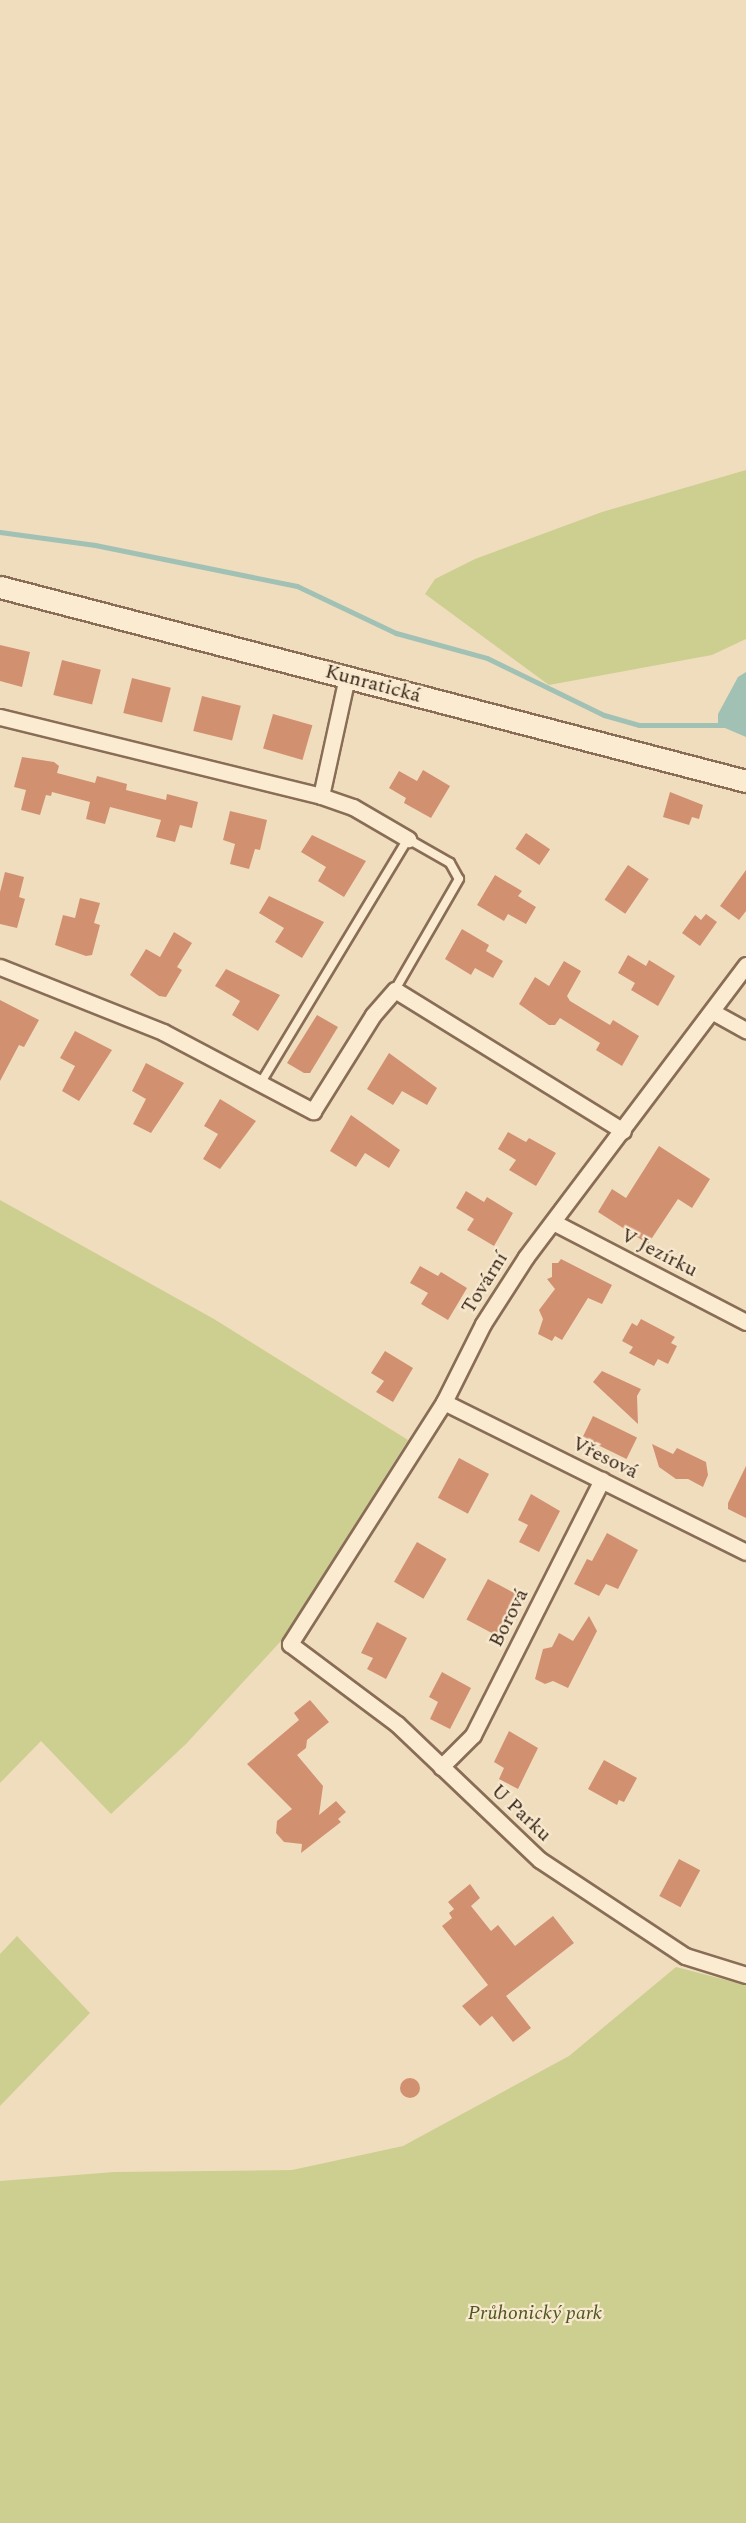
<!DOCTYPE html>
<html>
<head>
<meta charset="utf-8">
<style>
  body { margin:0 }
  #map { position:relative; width:746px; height:2523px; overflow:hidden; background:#f0ddbe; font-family:Spectral,serif }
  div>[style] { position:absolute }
  .green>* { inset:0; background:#cdcf91 }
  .water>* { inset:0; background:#a1c1b5 }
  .stream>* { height:5px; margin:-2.5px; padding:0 2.5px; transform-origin:2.5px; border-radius:2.5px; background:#a1c1b5 }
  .building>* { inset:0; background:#d19171; transform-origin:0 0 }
  .round { border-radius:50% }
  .roads { filter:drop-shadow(2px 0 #896d56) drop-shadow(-2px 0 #896d56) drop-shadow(0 2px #896d56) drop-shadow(0 -2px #896d56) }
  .lane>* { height:8px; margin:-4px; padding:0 4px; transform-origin:4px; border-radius:4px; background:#fbebd1 }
  .street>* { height:15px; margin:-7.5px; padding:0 7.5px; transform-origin:7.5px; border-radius:7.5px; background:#fbebd1 }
  .secondary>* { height:21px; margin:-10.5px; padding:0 10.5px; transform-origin:10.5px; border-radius:10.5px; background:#fbebd1 }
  span { translate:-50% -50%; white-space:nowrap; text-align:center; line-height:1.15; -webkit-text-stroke:4.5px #f7e8ce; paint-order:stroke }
  .street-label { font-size:20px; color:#38271b }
  .park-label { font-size:20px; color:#4d5520; font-style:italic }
</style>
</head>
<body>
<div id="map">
  <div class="green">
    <i style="clip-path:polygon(746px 470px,746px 639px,712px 655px,549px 685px,425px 594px,435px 579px,475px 559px,602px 512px)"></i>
    <i style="clip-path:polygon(0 1200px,214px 1319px,408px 1440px,281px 1641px,186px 1744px,111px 1814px,41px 1741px,0 1783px)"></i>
    <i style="clip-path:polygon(17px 1936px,90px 2013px,0 2106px,0 1954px)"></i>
    <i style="clip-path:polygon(676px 1967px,746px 1985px,746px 2523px,0 2523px,0 2181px,114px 2172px,292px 2170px,403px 2146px,569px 2056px)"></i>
  </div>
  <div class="water">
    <i style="clip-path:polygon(746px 672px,746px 737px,718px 725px,718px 714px,738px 677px)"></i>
  </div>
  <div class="stream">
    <i style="left:0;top:532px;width:96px;rotate:7.8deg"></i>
    <i style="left:95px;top:545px;width:206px;rotate:11.5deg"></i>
    <i style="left:297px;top:586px;width:110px;rotate:25.4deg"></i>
    <i style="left:396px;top:633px;width:94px;rotate:15.4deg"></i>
    <i style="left:487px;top:658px;width:130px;rotate:26deg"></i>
    <i style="left:604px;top:715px;width:36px;rotate:16deg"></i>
    <i style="left:639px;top:725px;width:85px"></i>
  </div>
  <div class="building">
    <i style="clip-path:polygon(0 645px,30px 652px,22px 687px,0 681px)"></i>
    <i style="left:62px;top:660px;width:40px;height:36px;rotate:14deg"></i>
    <i style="left:132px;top:678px;width:40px;height:36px;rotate:14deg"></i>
    <i style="left:202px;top:696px;width:40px;height:36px;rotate:14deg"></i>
    <i style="left:273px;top:714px;width:41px;height:36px;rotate:16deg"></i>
    <i style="clip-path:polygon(22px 757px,54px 762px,59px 766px,57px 773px,95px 783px,97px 776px,127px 784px,126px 790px,166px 800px,167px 794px,198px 802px,192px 828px,180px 825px,175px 842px,156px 837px,161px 820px,110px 807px,105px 824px,86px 819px,90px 802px,52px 792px,51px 796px,46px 795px,40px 815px,21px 810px,26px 790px,14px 787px)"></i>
    <i style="clip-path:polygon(423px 770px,450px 786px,431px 818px,404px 803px,406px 798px,389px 788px,399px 771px,417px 781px)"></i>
    <i style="clip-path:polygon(670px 792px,703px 805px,699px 819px,692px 817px,689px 825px,663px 817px)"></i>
    <i style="clip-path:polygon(230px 811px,267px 820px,260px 850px,255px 849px,249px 869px,230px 864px,235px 844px,223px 840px)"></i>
    <i style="left:526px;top:833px;width:29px;height:19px;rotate:34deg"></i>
    <i style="clip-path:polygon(312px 835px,366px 861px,344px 897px,318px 881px,326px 867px,301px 852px)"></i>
    <i style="left:628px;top:865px;width:25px;height:42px;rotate:34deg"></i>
    <i style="clip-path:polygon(746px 870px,746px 911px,739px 920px,720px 906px)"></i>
    <i style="clip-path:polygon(5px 872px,24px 877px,19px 897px,25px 899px,17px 928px,0 924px,0 892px)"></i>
    <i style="clip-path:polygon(495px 875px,522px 891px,518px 896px,536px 907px,526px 924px,508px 914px,504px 921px,477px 905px)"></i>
    <i style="clip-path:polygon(269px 896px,324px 922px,302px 958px,275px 942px,284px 928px,259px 913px)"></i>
    <i style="clip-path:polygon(80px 898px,100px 903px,94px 923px,100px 925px,92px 955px,86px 956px,55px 945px,63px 915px,75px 918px)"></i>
    <i style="clip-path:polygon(706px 914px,717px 922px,700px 946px,682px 933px,695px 915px,701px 920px)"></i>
    <i style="clip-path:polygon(462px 929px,489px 945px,486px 951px,503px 961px,493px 978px,475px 968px,471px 975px,445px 959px)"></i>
    <i style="clip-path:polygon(174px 932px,192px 943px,177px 967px,182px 970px,166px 997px,159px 996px,130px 975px,146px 949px,160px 957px)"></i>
    <i style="clip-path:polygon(628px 955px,646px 966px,649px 960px,675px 976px,658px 1006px,631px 990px,635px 983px,618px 973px)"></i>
    <i style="clip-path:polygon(564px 961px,581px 971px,567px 996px,570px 1001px,610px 1025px,613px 1020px,639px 1036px,622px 1066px,596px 1050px,600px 1043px,560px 1018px,555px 1025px,549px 1025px,519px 1004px,535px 977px,549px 986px)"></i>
    <i style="clip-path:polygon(226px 969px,280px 995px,258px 1031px,232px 1015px,240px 1001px,215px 986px)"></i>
    <i style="clip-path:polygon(0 1000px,39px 1020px,24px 1047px,19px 1045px,0 1081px)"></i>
    <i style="clip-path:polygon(317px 1015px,338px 1027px,310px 1073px,304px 1073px,287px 1063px)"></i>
    <i style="clip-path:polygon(75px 1031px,112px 1050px,79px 1101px,62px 1091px,75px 1066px,60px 1058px)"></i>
    <i style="clip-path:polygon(389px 1053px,437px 1088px,427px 1105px,402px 1091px,393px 1105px,367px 1089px)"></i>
    <i style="clip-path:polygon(146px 1063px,184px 1083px,151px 1133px,133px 1124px,146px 1099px,132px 1091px)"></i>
    <i style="clip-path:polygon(220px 1099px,256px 1121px,220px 1169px,203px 1159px,218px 1134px,204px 1126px)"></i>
    <i style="clip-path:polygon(351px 1115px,400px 1150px,389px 1168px,365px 1153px,356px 1167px,330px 1151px)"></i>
    <i style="clip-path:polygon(508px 1132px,526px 1142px,529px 1138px,556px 1153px,536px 1186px,509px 1170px,516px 1160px,498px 1149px)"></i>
    <i style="clip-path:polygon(659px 1146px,710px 1179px,692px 1208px,678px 1199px,648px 1244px,598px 1212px,612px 1189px,626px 1198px)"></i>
    <i style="clip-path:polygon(466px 1191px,484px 1202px,487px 1197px,513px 1213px,494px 1246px,467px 1230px,474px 1219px,456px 1208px)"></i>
    <i style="clip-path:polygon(561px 1259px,612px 1285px,602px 1304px,588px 1298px,562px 1340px,555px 1336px,552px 1341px,538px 1334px,543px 1319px,539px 1310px,555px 1289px,547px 1279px,552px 1277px,552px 1263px,558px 1263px)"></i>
    <i style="clip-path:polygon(420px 1266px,438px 1276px,441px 1272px,467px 1288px,448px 1320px,421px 1304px,428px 1293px,410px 1283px)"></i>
    <i style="clip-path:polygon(641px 1319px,675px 1337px,671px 1343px,677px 1346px,668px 1364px,658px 1359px,654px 1366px,629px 1353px,633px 1347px,622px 1341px,632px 1323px,637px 1326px)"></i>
    <i style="clip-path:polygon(385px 1351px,413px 1368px,393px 1402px,376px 1392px,384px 1381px,371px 1373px)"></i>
    <i style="clip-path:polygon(602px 1371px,641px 1389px,637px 1396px,638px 1424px,593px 1382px)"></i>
    <i style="left:593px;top:1416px;width:49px;height:24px;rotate:26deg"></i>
    <i style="clip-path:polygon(652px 1444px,673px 1454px,677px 1448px,706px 1462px,708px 1475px,703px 1487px,688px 1479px,676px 1479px,659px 1467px)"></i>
    <i style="left:459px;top:1458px;width:34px;height:45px;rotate:28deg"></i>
    <i style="clip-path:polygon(746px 1466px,746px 1518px,728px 1509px,728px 1503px)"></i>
    <i style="clip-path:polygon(531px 1494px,560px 1511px,539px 1552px,519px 1542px,528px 1525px,518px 1520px)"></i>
    <i style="clip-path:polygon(607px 1533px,638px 1550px,618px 1589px,606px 1584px,599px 1596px,574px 1584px,587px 1559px,592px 1561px)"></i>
    <i style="left:417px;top:1542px;width:34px;height:46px;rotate:30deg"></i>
    <i style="left:488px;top:1579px;width:34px;height:46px;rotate:28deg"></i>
    <i style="clip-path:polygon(589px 1616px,597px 1631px,568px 1688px,553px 1681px,545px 1684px,535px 1679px,543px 1649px,552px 1647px,559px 1633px,573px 1641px)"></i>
    <i style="clip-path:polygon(377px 1622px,407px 1638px,386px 1679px,367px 1669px,373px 1658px,361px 1653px)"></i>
    <i style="clip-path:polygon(442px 1672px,471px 1688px,450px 1729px,430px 1719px,438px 1702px,429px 1697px)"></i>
    <i style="clip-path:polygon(310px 1700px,329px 1722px,307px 1740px,306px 1748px,297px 1755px,323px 1786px,319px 1815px,336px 1801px,346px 1812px,338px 1819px,341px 1822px,301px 1853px,302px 1844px,284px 1842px,276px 1833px,277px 1821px,292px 1809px,247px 1764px,299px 1720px,294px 1713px)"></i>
    <i style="clip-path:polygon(509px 1731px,538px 1748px,518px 1789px,499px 1779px,504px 1768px,494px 1762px)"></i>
    <i style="clip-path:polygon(604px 1760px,637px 1778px,624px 1802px,619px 1800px,617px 1805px,588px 1789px)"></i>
    <i style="left:679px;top:1859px;width:24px;height:42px;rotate:28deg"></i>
    <i style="clip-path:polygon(470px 1884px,480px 1898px,471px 1906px,491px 1931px,498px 1925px,515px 1946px,553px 1916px,574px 1943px,506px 1996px,531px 2028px,513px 2042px,492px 2016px,480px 2026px,462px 2006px,488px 1985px,442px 1926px,452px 1918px,449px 1913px,454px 1909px,448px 1902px)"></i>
    <i class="round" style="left:400px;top:2078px;width:20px;height:20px"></i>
  </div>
  <div class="roads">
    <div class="lane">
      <i style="left:260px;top:1084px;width:286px;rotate:-58.9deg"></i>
      <i style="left:408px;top:839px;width:48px;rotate:29.7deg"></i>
      <i style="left:450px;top:863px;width:18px;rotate:61deg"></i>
      <i style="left:459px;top:879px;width:128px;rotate:120deg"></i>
    </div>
    <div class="street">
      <i style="left:0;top:717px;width:331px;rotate:13.8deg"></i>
      <i style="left:321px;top:796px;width:34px;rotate:19deg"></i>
      <i style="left:353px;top:807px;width:64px;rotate:30.2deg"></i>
      <i style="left:321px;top:796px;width:122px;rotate:-77.7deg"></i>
      <i style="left:746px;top:965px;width:366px;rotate:127deg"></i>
      <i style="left:526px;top:1257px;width:80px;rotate:122.7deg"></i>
      <i style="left:483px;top:1324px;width:87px;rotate:116.6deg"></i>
      <i style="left:444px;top:1402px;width:287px;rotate:122.5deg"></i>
      <i style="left:290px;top:1644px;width:134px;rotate:36.8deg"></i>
      <i style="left:397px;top:1724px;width:197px;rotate:43.6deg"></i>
      <i style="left:540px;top:1860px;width:174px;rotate:33.5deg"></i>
      <i style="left:685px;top:1956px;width:64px;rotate:17.3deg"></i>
      <i style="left:0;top:967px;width:175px;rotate:21.7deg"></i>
      <i style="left:163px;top:1032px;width:170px;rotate:27.8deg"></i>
      <i style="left:313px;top:1111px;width:113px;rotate:-58deg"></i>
      <i style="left:373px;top:1015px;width:33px;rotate:-49deg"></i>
      <i style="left:395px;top:990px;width:268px;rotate:31.7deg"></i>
      <i style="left:713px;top:1012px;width:38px;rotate:29deg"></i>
      <i style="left:553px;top:1222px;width:217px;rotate:27.4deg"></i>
      <i style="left:444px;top:1402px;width:337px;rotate:26.4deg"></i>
      <i style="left:441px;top:1767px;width:45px;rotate:-45deg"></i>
      <i style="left:473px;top:1735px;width:286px;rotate:-63.2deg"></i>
    </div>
    <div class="secondary">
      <i style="left:0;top:587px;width:771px;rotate:14.58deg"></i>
    </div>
  </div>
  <div class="street-label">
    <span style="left:373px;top:684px;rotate:15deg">Kunratická</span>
    <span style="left:659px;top:1253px;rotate:27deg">V Jezírku</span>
    <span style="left:485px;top:1283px;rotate:-58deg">Tovární</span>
    <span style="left:605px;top:1458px;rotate:26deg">Vřesová</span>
    <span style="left:509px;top:1618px;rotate:-63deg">Borová</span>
    <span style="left:521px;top:1813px;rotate:43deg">U Parku</span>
  </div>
  <div class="park-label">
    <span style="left:535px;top:2313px">Průhonický park</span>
  </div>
</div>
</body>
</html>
